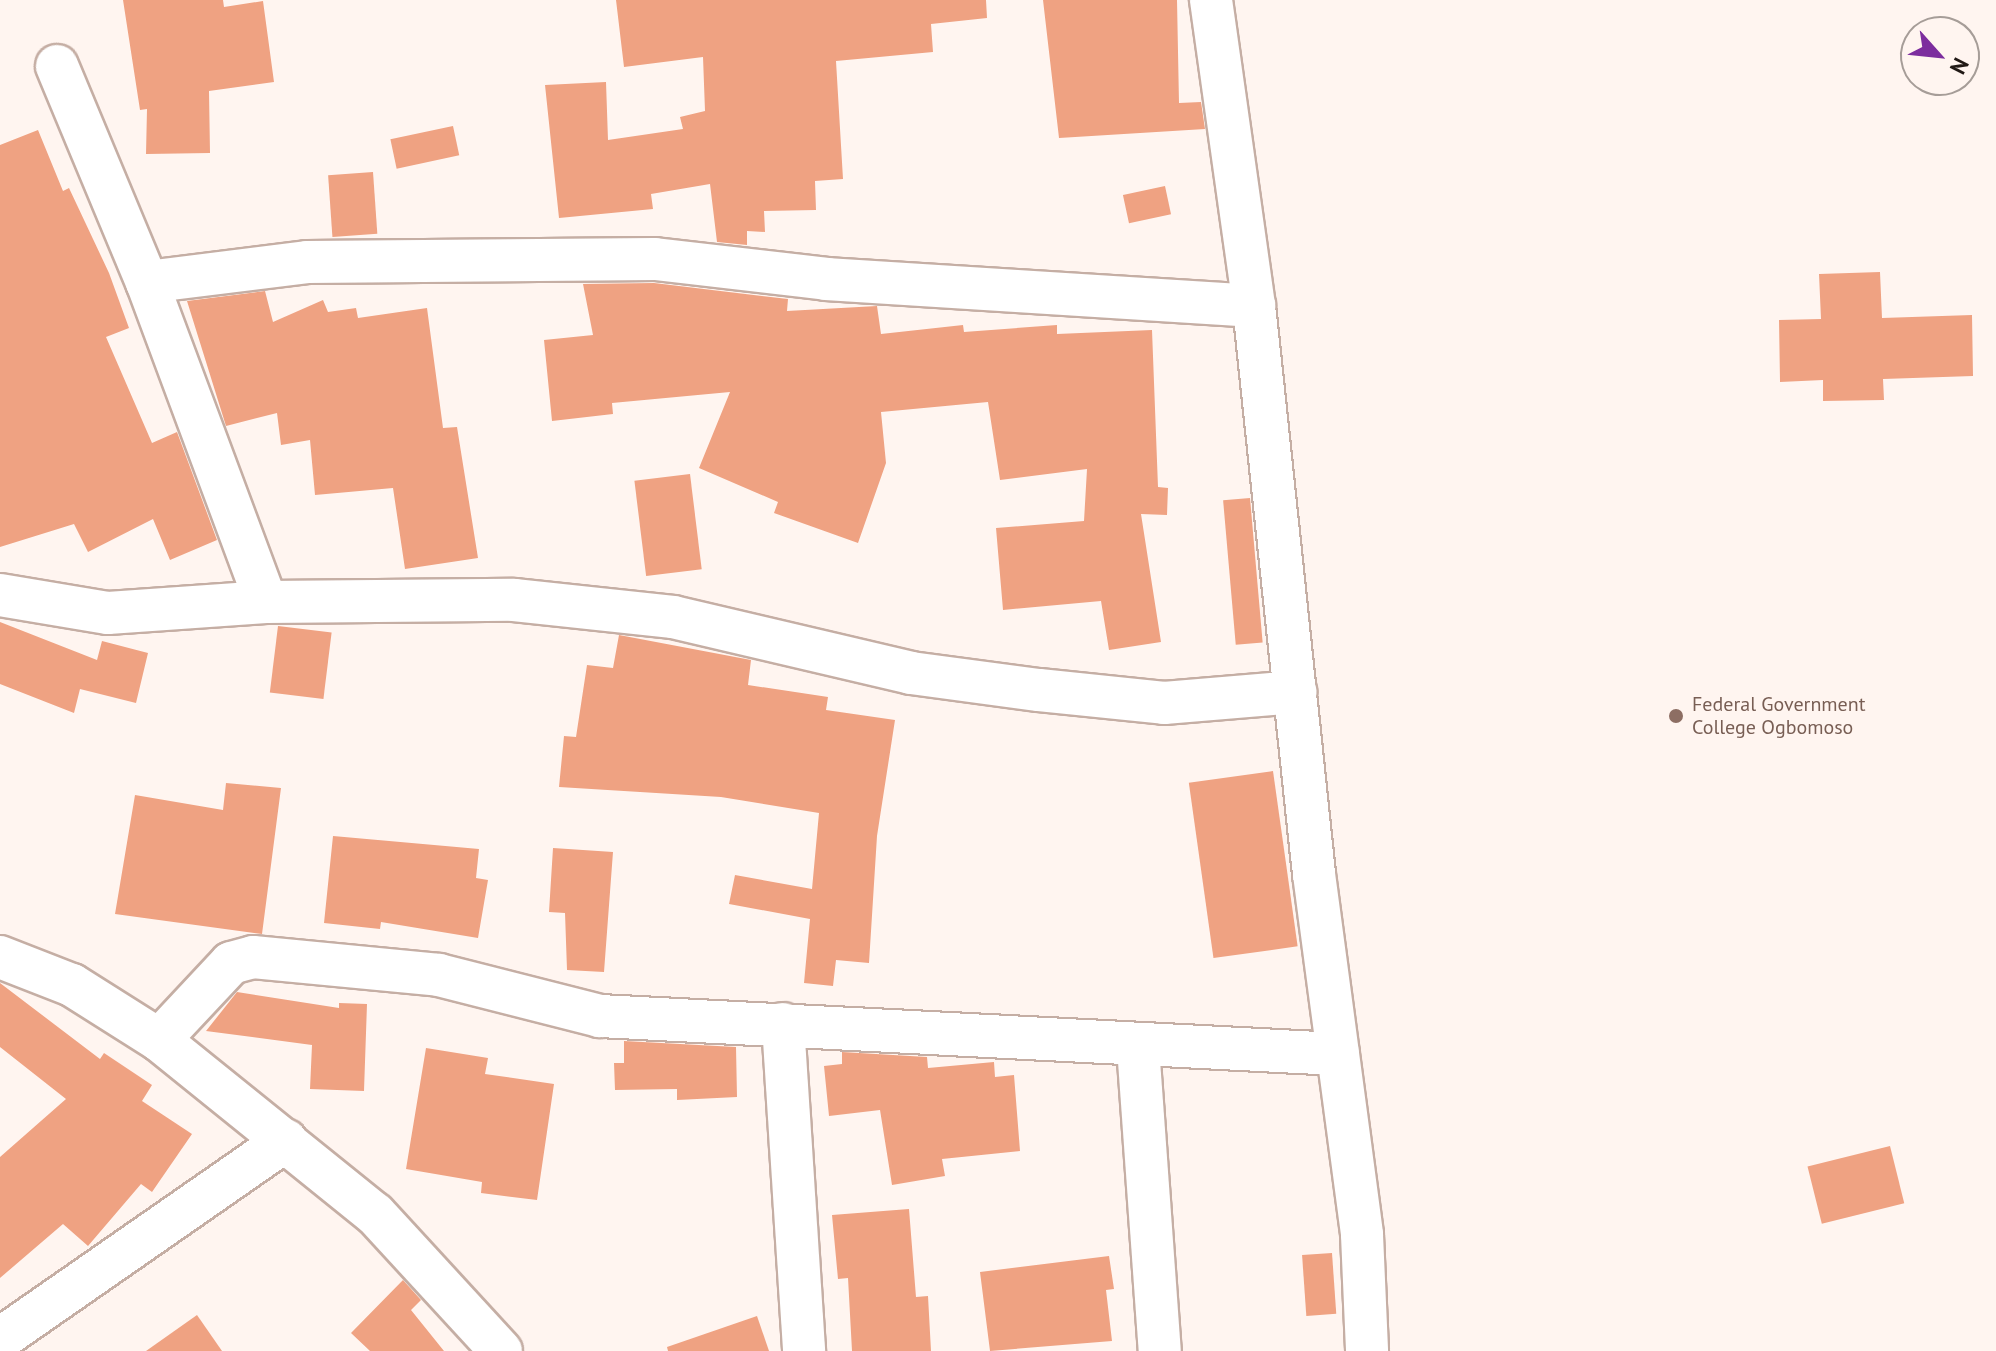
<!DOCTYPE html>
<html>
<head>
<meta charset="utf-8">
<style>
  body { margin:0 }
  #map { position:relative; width:1996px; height:1351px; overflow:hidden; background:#fff5f0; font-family:"PT Sans",sans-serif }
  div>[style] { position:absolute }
  .building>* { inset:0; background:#efa282; transform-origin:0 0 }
  .roads { filter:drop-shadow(2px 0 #c5aea4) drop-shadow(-2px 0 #c5aea4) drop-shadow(0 2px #c5aea4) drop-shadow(0 -2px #c5aea4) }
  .minor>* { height:42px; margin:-21px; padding:0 21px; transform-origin:21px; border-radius:21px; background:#fff }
  .dots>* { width:22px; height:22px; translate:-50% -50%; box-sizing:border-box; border:4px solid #fff5f0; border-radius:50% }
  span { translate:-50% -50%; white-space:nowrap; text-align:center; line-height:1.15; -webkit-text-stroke:6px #fff5f0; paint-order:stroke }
  .education-label { font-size:20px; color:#785e54 }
  .left { translate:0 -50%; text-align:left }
  .north { position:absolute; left:1900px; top:16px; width:80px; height:80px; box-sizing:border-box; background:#fff5f0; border:2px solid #a69d98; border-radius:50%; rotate:117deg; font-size:22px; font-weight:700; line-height:32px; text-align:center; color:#211915 }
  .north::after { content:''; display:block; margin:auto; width:28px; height:36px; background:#7c2d9e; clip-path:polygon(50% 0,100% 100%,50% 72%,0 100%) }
</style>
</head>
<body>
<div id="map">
  <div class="building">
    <i style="clip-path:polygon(123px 0,223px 0,224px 7px,263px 1px,274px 82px,209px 91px,210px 153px,146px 154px,147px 109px,140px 110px)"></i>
    <i style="clip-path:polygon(616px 0,986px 0,987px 18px,931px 24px,933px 52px,836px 61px,843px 179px,815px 181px,816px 210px,764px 211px,765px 232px,747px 231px,747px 245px,717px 242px,710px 184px,651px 194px,653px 209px,559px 218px,545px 85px,606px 82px,608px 140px,683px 129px,680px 117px,705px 111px,703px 57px,624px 67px)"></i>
    <i style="clip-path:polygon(1043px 0,1177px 0,1179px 103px,1201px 102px,1205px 129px,1059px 138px)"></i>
    <i style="left:453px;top:126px;width:30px;height:64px;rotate:78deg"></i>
    <i style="clip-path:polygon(38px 130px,63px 191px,69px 188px,109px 273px,129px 328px,106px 337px,152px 443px,177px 432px,217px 540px,170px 560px,153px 519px,88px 552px,74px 524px,0 547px,0 145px)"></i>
    <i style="left:373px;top:172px;width:62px;height:45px;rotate:86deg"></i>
    <i style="left:1165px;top:186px;width:29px;height:43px;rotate:78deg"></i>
    <i style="clip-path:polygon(1880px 272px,1882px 318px,1972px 315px,1973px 376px,1883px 379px,1884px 400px,1823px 401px,1823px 380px,1780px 382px,1779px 320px,1821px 319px,1819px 274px)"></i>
    <i style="clip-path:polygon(654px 283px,788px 299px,787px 311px,877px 306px,881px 334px,963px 325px,964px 332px,1057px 325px,1057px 334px,1152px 330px,1158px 487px,1168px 488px,1167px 515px,1141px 514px,1161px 642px,1109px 650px,1101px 601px,1003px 610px,996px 528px,1084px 521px,1087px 469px,1000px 480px,988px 402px,881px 412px,886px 463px,858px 543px,774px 513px,778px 502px,699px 468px,730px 392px,612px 403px,613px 414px,552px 421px,544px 340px,593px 335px,583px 284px)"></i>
    <i style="clip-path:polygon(265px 291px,273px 322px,323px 300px,328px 312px,356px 308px,358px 318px,427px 308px,443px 428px,457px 427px,478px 558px,405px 569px,393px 488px,315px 495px,310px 440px,281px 445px,277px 413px,226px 426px,187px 301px)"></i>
    <i style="left:690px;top:474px;width:96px;height:56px;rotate:83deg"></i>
    <i style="left:1250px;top:498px;width:145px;height:27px;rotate:85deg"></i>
    <i style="clip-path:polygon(0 622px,97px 660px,102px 641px,148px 653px,136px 703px,80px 689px,74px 713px,0 684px)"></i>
    <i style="left:278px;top:626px;width:54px;height:67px;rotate:7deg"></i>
    <i style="clip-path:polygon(619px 635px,751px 660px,748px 685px,828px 697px,826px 710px,895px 720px,877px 836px,869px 963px,836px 960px,833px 986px,804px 983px,810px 919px,729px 904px,735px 875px,812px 889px,819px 813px,721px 797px,559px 787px,564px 736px,576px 737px,587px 665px,613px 668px)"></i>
    <i style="left:1273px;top:771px;width:177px;height:85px;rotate:82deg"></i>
    <i style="clip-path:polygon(226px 783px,281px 788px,262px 934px,115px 914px,135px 795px,223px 810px)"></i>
    <i style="clip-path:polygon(333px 836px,479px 849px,476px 878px,488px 880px,478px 938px,381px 922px,380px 929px,324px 923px)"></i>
    <i style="clip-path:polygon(553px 848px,613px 852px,604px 972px,567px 970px,565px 913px,549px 912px)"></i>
    <i style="clip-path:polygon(0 983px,100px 1059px,104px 1053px,152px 1085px,142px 1101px,192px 1134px,152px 1192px,141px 1184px,88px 1246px,63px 1224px,0 1278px,0 1157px,66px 1099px,0 1047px)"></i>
    <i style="clip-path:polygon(237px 992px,339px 1008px,339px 1003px,367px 1004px,364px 1091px,310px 1089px,312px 1045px,206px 1031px)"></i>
    <i style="clip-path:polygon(624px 1041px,736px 1047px,737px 1097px,677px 1100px,677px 1089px,615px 1090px,614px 1063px,624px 1063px)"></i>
    <i style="clip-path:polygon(426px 1048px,488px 1058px,485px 1074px,554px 1084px,537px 1200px,481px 1193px,482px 1182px,406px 1169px)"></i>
    <i style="clip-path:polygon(842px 1052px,927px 1057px,928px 1068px,994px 1062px,995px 1077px,1014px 1075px,1020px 1151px,942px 1159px,945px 1176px,892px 1185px,880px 1110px,829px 1116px,824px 1066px,842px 1064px)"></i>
    <i style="left:1890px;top:1146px;width:59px;height:85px;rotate:76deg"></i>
    <i style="clip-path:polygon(909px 1209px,916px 1297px,928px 1296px,931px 1351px,852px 1351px,848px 1278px,838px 1279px,832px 1215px)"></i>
    <i style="left:1332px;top:1253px;width:61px;height:30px;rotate:86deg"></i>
    <i style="clip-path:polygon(1109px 1256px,1114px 1289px,1106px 1290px,1112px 1341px,990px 1351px,980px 1272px)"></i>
    <i style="clip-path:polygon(403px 1280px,421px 1300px,411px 1310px,444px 1351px,370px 1351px,351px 1333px)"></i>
    <i style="clip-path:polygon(197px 1315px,222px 1351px,146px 1351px)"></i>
    <i style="clip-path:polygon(757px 1316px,769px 1351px,668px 1351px,667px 1347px)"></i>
  </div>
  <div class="roads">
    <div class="minor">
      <i style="left:1211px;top:0;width:309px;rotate:82deg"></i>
      <i style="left:1254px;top:306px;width:571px;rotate:83.97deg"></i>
      <i style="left:1314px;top:874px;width:364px;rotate:82.4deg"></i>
      <i style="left:1362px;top:1235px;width:116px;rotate:87.5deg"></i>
      <i style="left:57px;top:66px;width:234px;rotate:67.4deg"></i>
      <i style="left:147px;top:282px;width:341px;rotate:69.6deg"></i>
      <i style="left:147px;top:282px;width:161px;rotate:-7.1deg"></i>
      <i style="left:307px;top:262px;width:348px;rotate:-0.5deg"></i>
      <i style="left:655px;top:259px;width:173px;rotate:6.6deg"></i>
      <i style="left:827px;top:279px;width:428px;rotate:3.6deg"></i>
      <i style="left:0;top:595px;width:109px;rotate:9.5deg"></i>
      <i style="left:108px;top:613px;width:158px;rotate:-4deg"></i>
      <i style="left:266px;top:602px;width:248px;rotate:-0.5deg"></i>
      <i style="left:514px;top:600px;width:160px;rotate:6.1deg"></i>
      <i style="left:673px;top:617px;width:244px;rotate:13.2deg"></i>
      <i style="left:911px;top:673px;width:129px;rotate:7.6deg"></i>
      <i style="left:1039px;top:690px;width:126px;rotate:5.9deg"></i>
      <i style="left:1164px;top:703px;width:132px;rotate:-4.8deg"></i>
      <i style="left:0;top:957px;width:77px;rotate:21.3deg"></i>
      <i style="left:72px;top:985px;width:103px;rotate:32.3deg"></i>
      <i style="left:159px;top:1040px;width:277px;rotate:38.9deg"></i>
      <i style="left:375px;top:1214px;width:186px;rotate:47.4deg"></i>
      <i style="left:783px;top:1024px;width:328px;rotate:86.3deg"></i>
      <i style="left:159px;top:1040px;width:105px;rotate:-46.9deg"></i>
      <i style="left:231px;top:963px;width:23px;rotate:-15deg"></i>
      <i style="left:253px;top:957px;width:187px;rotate:5.5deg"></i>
      <i style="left:439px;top:975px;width:166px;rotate:14.3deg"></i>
      <i style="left:600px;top:1016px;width:739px;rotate:2.95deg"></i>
      <i style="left:1138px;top:1047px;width:305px;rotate:85.9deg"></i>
      <i style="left:0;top:1339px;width:348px;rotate:-34.8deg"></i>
    </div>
  </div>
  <div class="dots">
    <i style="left:1676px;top:716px;background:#8d6e63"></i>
  </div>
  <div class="education-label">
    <span class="left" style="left:1692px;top:716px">Federal Government<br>College Ogbomoso</span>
  </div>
  <div class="north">N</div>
</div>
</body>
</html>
